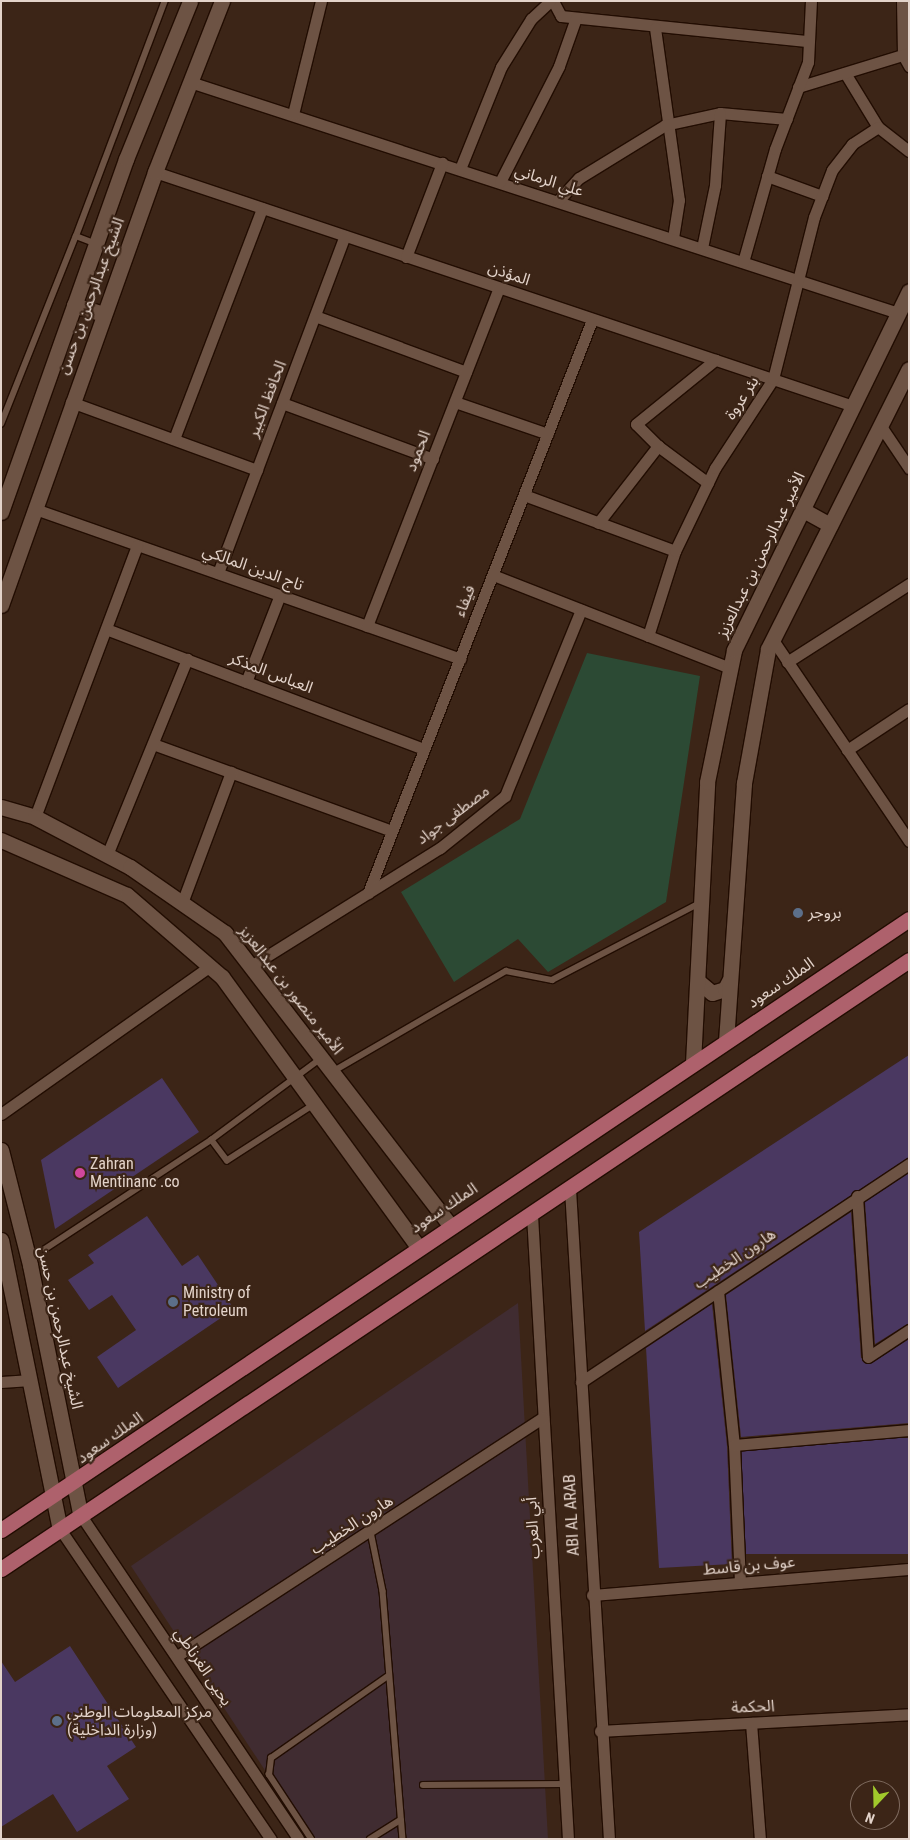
<!DOCTYPE html>
<html>
<head>
<meta charset="utf-8">
<style>
  body { margin:0 }
  #map { position:relative; width:910px; height:1840px; overflow:hidden; background:#3c2517; font-family:"Roboto Condensed","Noto Sans Arabic",sans-serif }
  div>[style] { position:absolute }
  .commercial>* { inset:0; background:#402c31 }
  .green>* { inset:0; background:#2c4a34 }
  .building>* { inset:0; background:#4a3861; transform-origin:0 0 }
  .roads { filter:drop-shadow(1px 0 #220d02) drop-shadow(-1px 0 #220d02) drop-shadow(0 1px #220d02) drop-shadow(0 -1px #220d02) }
  .service>* { height:5.5px; margin:-2.75px; padding:0 2.75px; transform-origin:2.75px; border-radius:2.75px; background:#6d5344 }
  .minor>* { height:11px; margin:-5.5px; padding:0 5.5px; transform-origin:5.5px; border-radius:5.5px; background:#6d5344 }
  .tertiary>* { height:15px; margin:-7.5px; padding:0 7.5px; transform-origin:7.5px; border-radius:7.5px; background:#6d5344 }
  .primary>* { height:15px; margin:-7.5px; padding:0 7.5px; transform-origin:7.5px; border-radius:7.5px; background:#ae616c }
  .dots>* { width:14px; height:14px; translate:-50% -50%; box-sizing:border-box; border:2px solid #3c2517; border-radius:50% }
  span { translate:-50% -50%; white-space:nowrap; text-align:center; line-height:1.15; -webkit-text-stroke:4.5px #3c2517; paint-order:stroke }
  .street-label { font-size:16px; color:#e3d3ca }
  .poi-label { font-size:16px; color:#e3d3ca }
  .left { translate:0 -50%; text-align:left }
  .frame { position:absolute; inset:0; border:2px solid #e3d3ca; pointer-events:none }
  .north { position:absolute; left:850px; top:1780px; width:50px; height:50px; box-sizing:border-box; background:#3c2517; border:1px solid #7f6b5f; border-radius:50%; rotate:201deg; font-size:14px; font-weight:700; line-height:20px; text-align:center; color:#e3d3ca }
  .north::after { content:''; display:block; margin:auto; width:18px; height:22px; background:#a1c92b; clip-path:polygon(50% 0,100% 100%,50% 72%,0 100%) }
</style>
</head>
<body>
<div id="map">
  <div class="commercial">
    <i style="clip-path:polygon(518px 1303px,548px 1839px,310px 1839px,131px 1566px)"></i>
  </div>
  <div class="green">
    <i style="clip-path:polygon(587px 653px,700px 676px,666px 902px,548px 972px,518px 939px,454px 982px,401px 892px,520px 819px)"></i>
  </div>
  <div class="building">
    <i style="clip-path:polygon(909px 1055px,909px 1157px,645px 1331px,639px 1232px)"></i>
    <i style="clip-path:polygon(162px 1078px,199px 1132px,55px 1229px,41px 1160px)"></i>
    <i style="clip-path:polygon(909px 1173px,909px 1323px,875px 1344px,865px 1202px)"></i>
    <i style="clip-path:polygon(851px 1212px,861px 1358px,872px 1363px,909px 1339px,909px 1423px,741px 1437px,726px 1295px)"></i>
    <i style="clip-path:polygon(147px 1216px,182px 1266px,198px 1255px,234px 1309px,118px 1388px,97px 1357px,136px 1330px,112px 1295px,89px 1310px,68px 1280px,94px 1263px,88px 1255px)"></i>
    <i style="clip-path:polygon(712px 1304px,727px 1446px,732px 1564px,659px 1568px,646px 1348px)"></i>
    <i style="left:909px;top:1438px;width:116px;height:168px;rotate:90deg"></i>
    <i style="clip-path:polygon(70px 1646px,136px 1747px,107px 1766px,129px 1799px,77px 1832px,53px 1794px,1px 1827px,1px 1661px,15px 1682px)"></i>
  </div>
  <div class="roads">
    <div class="service">
      <i style="left:76px;top:236px;width:251px;rotate:-69.3deg"></i>
      <i style="left:1px;top:424px;width:202px;rotate:-68.3deg"></i>
      <i style="left:76px;top:236px;width:19px;rotate:21deg"></i>
      <i style="left:334px;top:1071px;width:199px;rotate:-30.2deg"></i>
      <i style="left:506px;top:971px;width:47px;rotate:11.1deg"></i>
      <i style="left:552px;top:980px;width:167px;rotate:-27.5deg"></i>
      <i style="left:314px;top:1105px;width:103px;rotate:147.2deg"></i>
      <i style="left:227px;top:1161px;width:26px;rotate:-127deg"></i>
      <i style="left:211px;top:1140px;width:136px;rotate:-36.6deg"></i>
      <i style="left:45px;top:1249px;width:199px;rotate:-33.3deg"></i>
      <i style="left:371px;top:1532px;width:60px;rotate:78.5deg"></i>
      <i style="left:383px;top:1591px;width:249px;rotate:85.4deg"></i>
      <i style="left:423px;top:1785px;width:140px;rotate:-0.4deg"></i>
      <i style="left:311px;top:1839px;width:77px;rotate:-123.3deg"></i>
      <i style="left:269px;top:1775px;width:17px;rotate:-83deg"></i>
      <i style="left:271px;top:1758px;width:143px;rotate:-35deg"></i>
      <i style="left:370px;top:1839px;width:36px;rotate:-32deg"></i>
    </div>
    <div class="minor">
      <i style="left:553px;top:1px;width:17px;rotate:62deg"></i>
      <i style="left:561px;top:16px;width:249px;rotate:5.8deg"></i>
      <i style="left:902px;top:1px;width:54px;rotate:88.9deg"></i>
      <i style="left:903px;top:55px;width:13px;rotate:61deg"></i>
      <i style="left:655px;top:28px;width:174px;rotate:82.1deg"></i>
      <i style="left:679px;top:200px;width:37px;rotate:99deg"></i>
      <i style="left:845px;top:73px;width:63px;rotate:58.6deg"></i>
      <i style="left:878px;top:127px;width:39px;rotate:38deg"></i>
      <i style="left:190px;top:82px;width:745px;rotate:18.07deg"></i>
      <i style="left:798px;top:87px;width:116px;rotate:-17deg"></i>
      <i style="left:293px;top:114px;width:116px;rotate:-76.1deg"></i>
      <i style="left:460px;top:169px;width:110px;rotate:-68.1deg"></i>
      <i style="left:501px;top:67px;width:57px;rotate:-58deg"></i>
      <i style="left:531px;top:19px;width:26px;rotate:-43deg"></i>
      <i style="left:155px;top:172px;width:736px;rotate:18.53deg"></i>
      <i style="left:767px;top:176px;width:59px;rotate:20deg"></i>
      <i style="left:500px;top:182px;width:130px;rotate:-63deg"></i>
      <i style="left:559px;top:66px;width:51px;rotate:-70.5deg"></i>
      <i style="left:558px;top:201px;width:31px;rotate:-48deg"></i>
      <i style="left:579px;top:178px;width:101px;rotate:-31.6deg"></i>
      <i style="left:665px;top:125px;width:56px;rotate:-12.3deg"></i>
      <i style="left:720px;top:113px;width:67px;rotate:5.1deg"></i>
      <i style="left:702px;top:248px;width:64px;rotate:-78.3deg"></i>
      <i style="left:715px;top:185px;width:72px;rotate:-86deg"></i>
      <i style="left:406px;top:257px;width:101px;rotate:-69deg"></i>
      <i style="left:743px;top:262px;width:117px;rotate:-74.2deg"></i>
      <i style="left:775px;top:149px;width:93px;rotate:-69.2deg"></i>
      <i style="left:808px;top:62px;width:61px;rotate:-87.2deg"></i>
      <i style="left:315px;top:316px;width:161px;rotate:20.3deg"></i>
      <i style="left:71px;top:402px;width:198px;rotate:20.1deg"></i>
      <i style="left:455px;top:402px;width:98px;rotate:19deg"></i>
      <i style="left:282px;top:403px;width:161px;rotate:20.3deg"></i>
      <i style="left:880px;top:425px;width:52px;rotate:56deg"></i>
      <i style="left:174px;top:439px;width:247px;rotate:-69.1deg"></i>
      <i style="left:658px;top:446px;width:62px;rotate:36.5deg"></i>
      <i style="left:524px;top:495px;width:161px;rotate:20.3deg"></i>
      <i style="left:35px;top:509px;width:451px;rotate:19.4deg"></i>
      <i style="left:598px;top:523px;width:98px;rotate:-52.1deg"></i>
      <i style="left:658px;top:446px;width:31px;rotate:-135deg"></i>
      <i style="left:636px;top:424px;width:102px;rotate:-39deg"></i>
      <i style="left:218px;top:573px;width:360px;rotate:-69.4deg"></i>
      <i style="left:493px;top:575px;width:255px;rotate:21.4deg"></i>
      <i style="left:367px;top:626px;width:363px;rotate:-68.7deg"></i>
      <i style="left:106px;top:629px;width:340px;rotate:20.7deg"></i>
      <i style="left:648px;top:636px;width:89px;rotate:-72.4deg"></i>
      <i style="left:675px;top:551px;width:92px;rotate:-64.3deg"></i>
      <i style="left:715px;top:468px;width:106px;rotate:-56.9deg"></i>
      <i style="left:773px;top:379px;width:167px;rotate:-75.8deg"></i>
      <i style="left:814px;top:217px;width:50px;rotate:-69deg"></i>
      <i style="left:832px;top:170px;width:33px;rotate:-52deg"></i>
      <i style="left:852px;top:144px;width:31px;rotate:-33deg"></i>
      <i style="left:773px;top:640px;width:243px;rotate:55.9deg"></i>
      <i style="left:787px;top:662px;width:145px;rotate:-32.6deg"></i>
      <i style="left:246px;top:682px;width:93px;rotate:-68.7deg"></i>
      <i style="left:153px;top:744px;width:254px;rotate:20deg"></i>
      <i style="left:847px;top:750px;width:74px;rotate:-33.5deg"></i>
      <i style="left:35px;top:817px;width:290px;rotate:-69.4deg"></i>
      <i style="left:107px;top:855px;width:212px;rotate:-67.8deg"></i>
      <i style="left:368px;top:893px;width:615px;rotate:-68.65deg"></i>
      <i style="left:182px;top:903px;width:140px;rotate:-69.5deg"></i>
      <i style="left:251px;top:966px;width:223px;rotate:-32deg"></i>
      <i style="left:440px;top:848px;width:83px;rotate:-38.7deg"></i>
      <i style="left:505px;top:796px;width:201px;rotate:-67.8deg"></i>
      <i style="left:1px;top:1114px;width:255px;rotate:-35.3deg"></i>
      <i style="left:570px;top:1189px;width:651px;rotate:86.57deg"></i>
      <i style="left:857px;top:1196px;width:161px;rotate:86.1deg"></i>
      <i style="left:868px;top:1357px;width:49px;rotate:-33.4deg"></i>
      <i style="left:532px;top:1215px;width:625px;rotate:86.7deg"></i>
      <i style="left:718px;top:1291px;width:155px;rotate:84.1deg"></i>
      <i style="left:734px;top:1445px;width:138px;rotate:87.5deg"></i>
      <i style="left:1px;top:1382px;width:26px;rotate:-4deg"></i>
      <i style="left:581px;top:1382px;width:394px;rotate:-33.6deg"></i>
      <i style="left:734px;top:1445px;width:176px;rotate:-4.9deg"></i>
      <i style="left:80px;top:1514px;width:391px;rotate:56.1deg"></i>
      <i style="left:60px;top:1529px;width:375px;rotate:55.8deg"></i>
      <i style="left:592px;top:1595px;width:318px;rotate:-4.7deg"></i>
      <i style="left:177px;top:1656px;width:437px;rotate:-33.1deg"></i>
      <i style="left:751px;top:1723px;width:116px;rotate:85.6deg"></i>
      <i style="left:600px;top:1731px;width:309px;rotate:-3.1deg"></i>
    </div>
    <div class="tertiary">
      <i style="left:74px;top:305px;width:30px;rotate:17deg"></i>
      <i style="left:803px;top:510px;width:31px;rotate:29deg"></i>
      <i style="left:1px;top:512px;width:374px;rotate:-70.5deg"></i>
      <i style="left:126px;top:159px;width:170px;rotate:-67.9deg"></i>
      <i style="left:1px;top:605px;width:460px;rotate:-70.4deg"></i>
      <i style="left:155px;top:172px;width:184px;rotate:-68.6deg"></i>
      <i style="left:1px;top:807px;width:35px;rotate:16deg"></i>
      <i style="left:35px;top:817px;width:107px;rotate:27.8deg"></i>
      <i style="left:130px;top:867px;width:116px;rotate:34.8deg"></i>
      <i style="left:225px;top:933px;width:369px;rotate:52.4deg"></i>
      <i style="left:1px;top:840px;width:137px;rotate:23.6deg"></i>
      <i style="left:127px;top:895px;width:125px;rotate:40.8deg"></i>
      <i style="left:222px;top:977px;width:334px;rotate:54deg"></i>
      <i style="left:699px;top:982px;width:17px;rotate:40deg"></i>
      <i style="left:712px;top:993px;width:14px;rotate:-17deg"></i>
      <i style="left:725px;top:989px;width:9px;rotate:-63deg"></i>
      <i style="left:726px;top:1041px;width:259px;rotate:-86deg"></i>
      <i style="left:744px;top:783px;width:136px;rotate:-79.8deg"></i>
      <i style="left:768px;top:649px;width:313px;rotate:-63.3deg"></i>
      <i style="left:693px;top:1063px;width:281px;rotate:-87.1deg"></i>
      <i style="left:707px;top:782px;width:135px;rotate:-78.4deg"></i>
      <i style="left:734px;top:650px;width:399px;rotate:-64deg"></i>
      <i style="left:1px;top:1150px;width:119px;rotate:75.8deg"></i>
      <i style="left:30px;top:1265px;width:254px;rotate:78.6deg"></i>
      <i style="left:1px;top:1240px;width:295px;rotate:78.5deg"></i>
    </div>
    <div class="primary">
      <i style="left:1px;top:1530px;width:1094px;rotate:-33.94deg"></i>
      <i style="left:1px;top:1569px;width:1093px;rotate:-33.85deg"></i>
    </div>
  </div>
  <div class="dots">
    <i style="left:798px;top:913px;background:#5c6f8a"></i>
    <i style="left:80px;top:1173px;background:#d1479c"></i>
    <i style="left:173px;top:1302px;background:#5c6f8a"></i>
    <i style="left:57px;top:1721px;background:#5c6f8a"></i>
  </div>
  <div class="street-label">
    <span style="left:549px;top:181px;rotate:18deg">علي الرماني</span>
    <span style="left:509px;top:274px;rotate:19deg">المؤذن</span>
    <span style="left:91px;top:296px;rotate:-70deg">الشيخ عبدالرحمن بن حسن</span>
    <span style="left:742px;top:398px;rotate:-57deg">بئر عروة</span>
    <span style="left:267px;top:399px;rotate:-69deg">الحافظ الكبير</span>
    <span style="left:418px;top:451px;rotate:-69deg">الحمود</span>
    <span style="left:761px;top:555px;rotate:-64deg">الأمير عبدالرحمن بن عبدالعزيز</span>
    <span style="left:253px;top:568px;rotate:20deg">تاج الدين المالكي</span>
    <span style="left:465px;top:601px;rotate:-69deg">فيفاء</span>
    <span style="left:271px;top:673px;rotate:21deg">العباس المذكر</span>
    <span style="left:453px;top:815px;rotate:-37deg">مصطفى جواد</span>
    <span style="left:781px;top:983px;rotate:-34deg">الملك سعود</span>
    <span style="left:291px;top:990px;rotate:52deg">الأمير منصور بن عبدالعزيز</span>
    <span style="left:444px;top:1208px;rotate:-34deg">الملك سعود</span>
    <span style="left:735px;top:1259px;rotate:-34deg">هارون الخطيب</span>
    <span style="left:60px;top:1328px;rotate:78deg">الشيخ عبدالرحمن بن حسن</span>
    <span style="left:110px;top:1438px;rotate:-35deg">الملك سعود</span>
    <span style="left:572px;top:1515px;rotate:-93deg">ABI AL ARAB</span>
    <span style="left:352px;top:1525px;rotate:-33deg">هارون الخطيب</span>
    <span style="left:533px;top:1528px;rotate:-93deg">أبي العرب</span>
    <span style="left:749px;top:1566px;rotate:-5deg">عوف بن قاسط</span>
    <span style="left:203px;top:1667px;rotate:56deg">يحيى الغرناطي</span>
    <span style="left:753px;top:1707px;rotate:-3deg">الحكمة</span>
  </div>
  <div class="poi-label">
    <span class="left" style="left:808px;top:913px">بروجر</span>
    <span class="left" style="left:90px;top:1173px">Zahran<br>Mentinanc .co</span>
    <span class="left" style="left:183px;top:1302px">Ministry of<br>Petroleum</span>
    <span class="left" style="left:67px;top:1721px">مركز المعلومات الوطني<br>(وزارة الداخلية)</span>
  </div>
  <div class="frame"></div>
  <div class="north">N</div>
</div>
</body>
</html>
